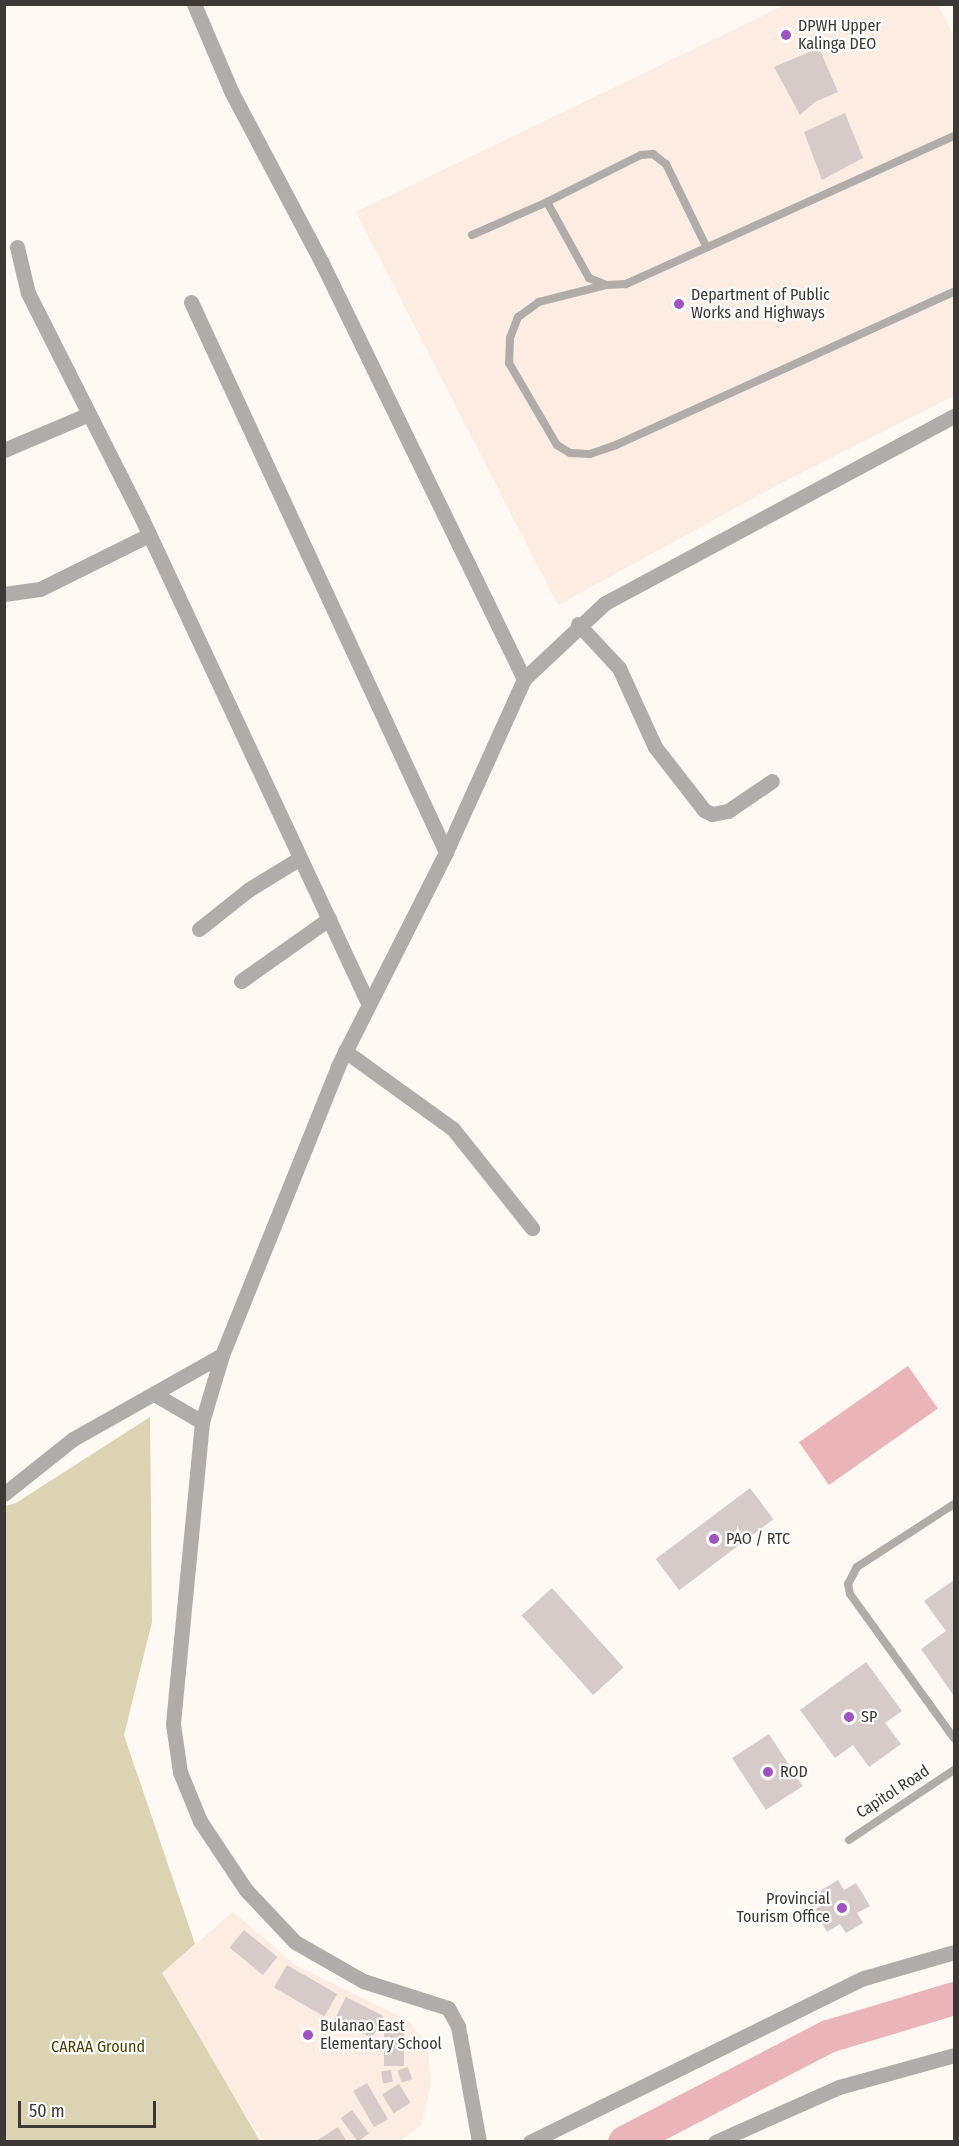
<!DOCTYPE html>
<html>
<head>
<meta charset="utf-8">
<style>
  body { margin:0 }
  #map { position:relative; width:959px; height:2146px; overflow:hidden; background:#fff8f3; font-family:"Fira Sans Condensed",sans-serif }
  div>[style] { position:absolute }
  .built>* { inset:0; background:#fdece2 }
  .green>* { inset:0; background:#dcd3b2 }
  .water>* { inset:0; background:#ebb4b8; transform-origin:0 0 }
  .river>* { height:33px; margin:-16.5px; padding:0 16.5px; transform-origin:16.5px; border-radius:16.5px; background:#ebb4b8 }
  .building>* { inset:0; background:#d6cbc8; transform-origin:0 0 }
  .lane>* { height:8px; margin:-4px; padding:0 4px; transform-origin:4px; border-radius:4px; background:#afaca9 }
  .street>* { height:15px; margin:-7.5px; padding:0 7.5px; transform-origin:7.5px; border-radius:7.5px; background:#afaca9 }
  .dots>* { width:16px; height:16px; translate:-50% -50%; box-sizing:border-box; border:3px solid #fff; border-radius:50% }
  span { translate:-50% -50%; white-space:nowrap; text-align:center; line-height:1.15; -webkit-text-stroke:4.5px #fff; paint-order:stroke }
  .poi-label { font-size:16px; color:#3c3836 }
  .left { translate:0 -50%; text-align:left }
  .right { translate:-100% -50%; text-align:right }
  .street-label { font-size:16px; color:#3c3836 }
  .park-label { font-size:16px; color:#4c3e02 }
  .frame { position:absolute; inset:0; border:6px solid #3c3836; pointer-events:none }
  .scale { position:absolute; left:18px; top:2101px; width:138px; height:27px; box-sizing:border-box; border:3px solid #3c3836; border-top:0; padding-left:8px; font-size:18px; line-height:21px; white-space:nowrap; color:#3c3836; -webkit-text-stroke:4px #fff; paint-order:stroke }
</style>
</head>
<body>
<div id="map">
  <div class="built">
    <i style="clip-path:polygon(785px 5px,938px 5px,954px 36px,954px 396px,781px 483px,558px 605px,356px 212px)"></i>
    <i style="clip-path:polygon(233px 1912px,295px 1965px,409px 2021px,428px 2047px,431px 2084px,421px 2125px,400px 2141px,264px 2141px,229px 2091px,162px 1973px)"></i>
  </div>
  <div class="green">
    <i style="clip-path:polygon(150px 1417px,152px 1622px,124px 1735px,195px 1944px,162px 1973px,260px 2141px,5px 2141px,5px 1506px,16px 1503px)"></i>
  </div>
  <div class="water">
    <i style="left:908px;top:1366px;width:52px;height:133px;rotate:55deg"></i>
  </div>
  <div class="river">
    <i style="left:624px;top:2142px;width:230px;rotate:-27.5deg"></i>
    <i style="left:828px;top:2036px;width:132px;rotate:-16.8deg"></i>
  </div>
  <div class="building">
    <i style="clip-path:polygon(819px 48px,838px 92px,815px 102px,800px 115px,774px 67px)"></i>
    <i style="clip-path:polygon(845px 113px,863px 158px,822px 180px,804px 132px)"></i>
    <i style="left:750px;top:1488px;width:39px;height:118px;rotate:53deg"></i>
    <i style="clip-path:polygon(954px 1580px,954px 1696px,921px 1649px,946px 1631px,924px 1601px)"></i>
    <i style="left:552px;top:1588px;width:107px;height:41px;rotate:48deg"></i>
    <i style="clip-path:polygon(866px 1662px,902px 1711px,885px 1723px,901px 1744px,869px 1767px,853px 1745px,835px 1758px,800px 1710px)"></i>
    <i style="left:769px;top:1734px;width:62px;height:44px;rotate:57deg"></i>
    <i style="clip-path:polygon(838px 1880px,844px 1890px,856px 1883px,870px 1906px,857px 1913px,863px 1923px,846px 1933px,840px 1924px,827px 1932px,814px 1910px,827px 1902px,820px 1891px)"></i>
    <i style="left:244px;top:1930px;width:43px;height:23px;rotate:39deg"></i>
    <i style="left:287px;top:1965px;width:58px;height:26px;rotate:30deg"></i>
    <i style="left:346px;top:1997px;width:42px;height:25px;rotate:27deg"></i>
    <i style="left:384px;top:2031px;width:20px;height:35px"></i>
    <i style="left:408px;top:2067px;width:13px;height:11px;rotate:72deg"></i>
    <i style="left:391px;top:2070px;width:12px;height:10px;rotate:81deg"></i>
    <i style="left:367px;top:2083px;width:42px;height:16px;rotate:60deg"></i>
    <i style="left:399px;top:2084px;width:22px;height:20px;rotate:58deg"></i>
    <i style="left:352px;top:2110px;width:29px;height:14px;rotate:54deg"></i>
    <i style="clip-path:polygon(338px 2127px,347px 2142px,315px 2142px)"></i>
  </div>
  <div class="lane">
    <i style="left:547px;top:202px;width:105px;rotate:-26.6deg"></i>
    <i style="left:641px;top:155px;width:12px;rotate:-5deg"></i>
    <i style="left:653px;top:154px;width:16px;rotate:38deg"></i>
    <i style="left:666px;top:164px;width:91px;rotate:64deg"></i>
    <i style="left:472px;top:235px;width:82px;rotate:-23.7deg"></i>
    <i style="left:547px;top:202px;width:87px;rotate:61.1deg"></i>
    <i style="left:589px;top:278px;width:18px;rotate:22deg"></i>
    <i style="left:606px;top:285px;width:20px;rotate:-3deg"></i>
    <i style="left:626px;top:284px;width:360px;rotate:-24.3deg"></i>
    <i style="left:606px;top:285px;width:69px;rotate:165.8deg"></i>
    <i style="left:539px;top:302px;width:26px;rotate:144deg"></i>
    <i style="left:518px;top:317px;width:22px;rotate:111deg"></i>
    <i style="left:510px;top:338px;width:25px;rotate:92deg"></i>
    <i style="left:509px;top:363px;width:95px;rotate:59.7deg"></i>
    <i style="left:557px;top:445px;width:15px;rotate:32deg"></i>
    <i style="left:570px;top:453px;width:20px;rotate:3deg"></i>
    <i style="left:590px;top:454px;width:28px;rotate:-19deg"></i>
    <i style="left:616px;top:445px;width:371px;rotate:-24.4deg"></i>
    <i style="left:954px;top:1504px;width:116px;rotate:147deg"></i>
    <i style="left:857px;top:1567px;width:19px;rotate:118deg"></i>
    <i style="left:848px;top:1584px;width:10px;rotate:79deg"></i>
    <i style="left:850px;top:1594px;width:178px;rotate:54.2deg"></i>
    <i style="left:849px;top:1840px;width:126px;rotate:-33.7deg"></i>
  </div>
  <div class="street">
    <i style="left:194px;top:4px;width:97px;rotate:66.9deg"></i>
    <i style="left:232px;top:93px;width:190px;rotate:62.1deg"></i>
    <i style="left:321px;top:261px;width:465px;rotate:64.1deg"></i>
    <i style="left:17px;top:247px;width:47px;rotate:76.6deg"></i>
    <i style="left:28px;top:293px;width:253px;rotate:63.2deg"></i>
    <i style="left:142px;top:519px;width:534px;rotate:64.97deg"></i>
    <i style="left:191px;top:302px;width:606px;rotate:65.13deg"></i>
    <i style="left:4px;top:450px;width:92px;rotate:-23deg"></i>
    <i style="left:4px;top:594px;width:36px;rotate:-8deg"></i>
    <i style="left:40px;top:589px;width:122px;rotate:-26.4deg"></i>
    <i style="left:578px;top:624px;width:60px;rotate:47deg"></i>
    <i style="left:619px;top:668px;width:87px;rotate:65.5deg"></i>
    <i style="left:655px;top:747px;width:80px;rotate:52.1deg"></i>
    <i style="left:704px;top:810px;width:9px;rotate:27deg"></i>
    <i style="left:712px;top:814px;width:16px;rotate:-11deg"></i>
    <i style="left:728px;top:811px;width:53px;rotate:-34.3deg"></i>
    <i style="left:199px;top:929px;width:63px;rotate:-38.5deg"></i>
    <i style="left:248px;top:890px;width:61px;rotate:-31.6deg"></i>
    <i style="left:241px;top:981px;width:108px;rotate:-35.2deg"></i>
    <i style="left:345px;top:1051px;width:133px;rotate:35.8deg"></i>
    <i style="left:453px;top:1129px;width:127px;rotate:51.4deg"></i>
    <i style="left:222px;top:1355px;width:70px;rotate:106.6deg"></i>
    <i style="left:202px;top:1422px;width:303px;rotate:95.5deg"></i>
    <i style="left:173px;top:1724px;width:49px;rotate:81.7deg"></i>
    <i style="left:180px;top:1772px;width:53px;rotate:67.8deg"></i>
    <i style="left:200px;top:1821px;width:83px;rotate:56.3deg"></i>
    <i style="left:246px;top:1890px;width:71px;rotate:46.7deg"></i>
    <i style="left:295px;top:1942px;width:78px;rotate:29.8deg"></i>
    <i style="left:363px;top:1981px;width:89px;rotate:17.6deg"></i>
    <i style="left:448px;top:2008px;width:21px;rotate:61deg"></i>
    <i style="left:458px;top:2026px;width:118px;rotate:79.7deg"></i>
    <i style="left:156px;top:1395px;width:53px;rotate:30.4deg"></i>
    <i style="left:4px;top:1494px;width:88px;rotate:-38.6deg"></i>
    <i style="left:73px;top:1439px;width:171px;rotate:-29.4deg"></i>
    <i style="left:222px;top:1355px;width:311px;rotate:-68.1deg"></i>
    <i style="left:338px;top:1066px;width:240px;rotate:-63.2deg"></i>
    <i style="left:446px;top:852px;width:190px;rotate:-65.7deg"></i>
    <i style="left:524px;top:679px;width:111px;rotate:-43.2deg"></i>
    <i style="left:605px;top:603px;width:396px;rotate:-28.2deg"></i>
    <i style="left:530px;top:2142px;width:372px;rotate:-26.2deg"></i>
    <i style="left:864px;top:1978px;width:94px;rotate:-16.1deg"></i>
    <i style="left:715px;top:2142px;width:136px;rotate:-23.9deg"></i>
    <i style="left:839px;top:2087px;width:119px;rotate:-15.5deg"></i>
  </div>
  <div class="dots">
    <i style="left:786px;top:35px;background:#9f52c4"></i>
    <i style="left:679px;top:304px;background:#9f52c4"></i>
    <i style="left:714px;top:1539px;background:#9f52c4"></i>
    <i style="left:849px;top:1717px;background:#9f52c4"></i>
    <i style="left:768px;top:1772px;background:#9f52c4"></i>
    <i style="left:842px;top:1908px;background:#9f52c4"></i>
    <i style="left:308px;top:2035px;background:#9f52c4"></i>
  </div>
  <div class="poi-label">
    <span class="left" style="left:798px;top:35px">DPWH Upper<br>Kalinga DEO</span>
    <span class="left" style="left:691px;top:304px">Department of Public<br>Works and Highways</span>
    <span class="left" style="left:726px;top:1539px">PAO / RTC</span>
    <span class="left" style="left:861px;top:1717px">SP</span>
    <span class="left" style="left:780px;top:1772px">ROD</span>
    <span class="right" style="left:830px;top:1908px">Provincial<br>Tourism Office</span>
    <span class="left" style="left:320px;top:2035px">Bulanao East<br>Elementary School</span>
  </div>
  <div class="street-label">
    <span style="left:893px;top:1792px;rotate:-33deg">Capitol Road</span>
  </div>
  <div class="park-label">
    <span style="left:98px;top:2047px">CARAA Ground</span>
  </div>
  <div class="frame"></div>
  <div class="scale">50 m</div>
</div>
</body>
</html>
